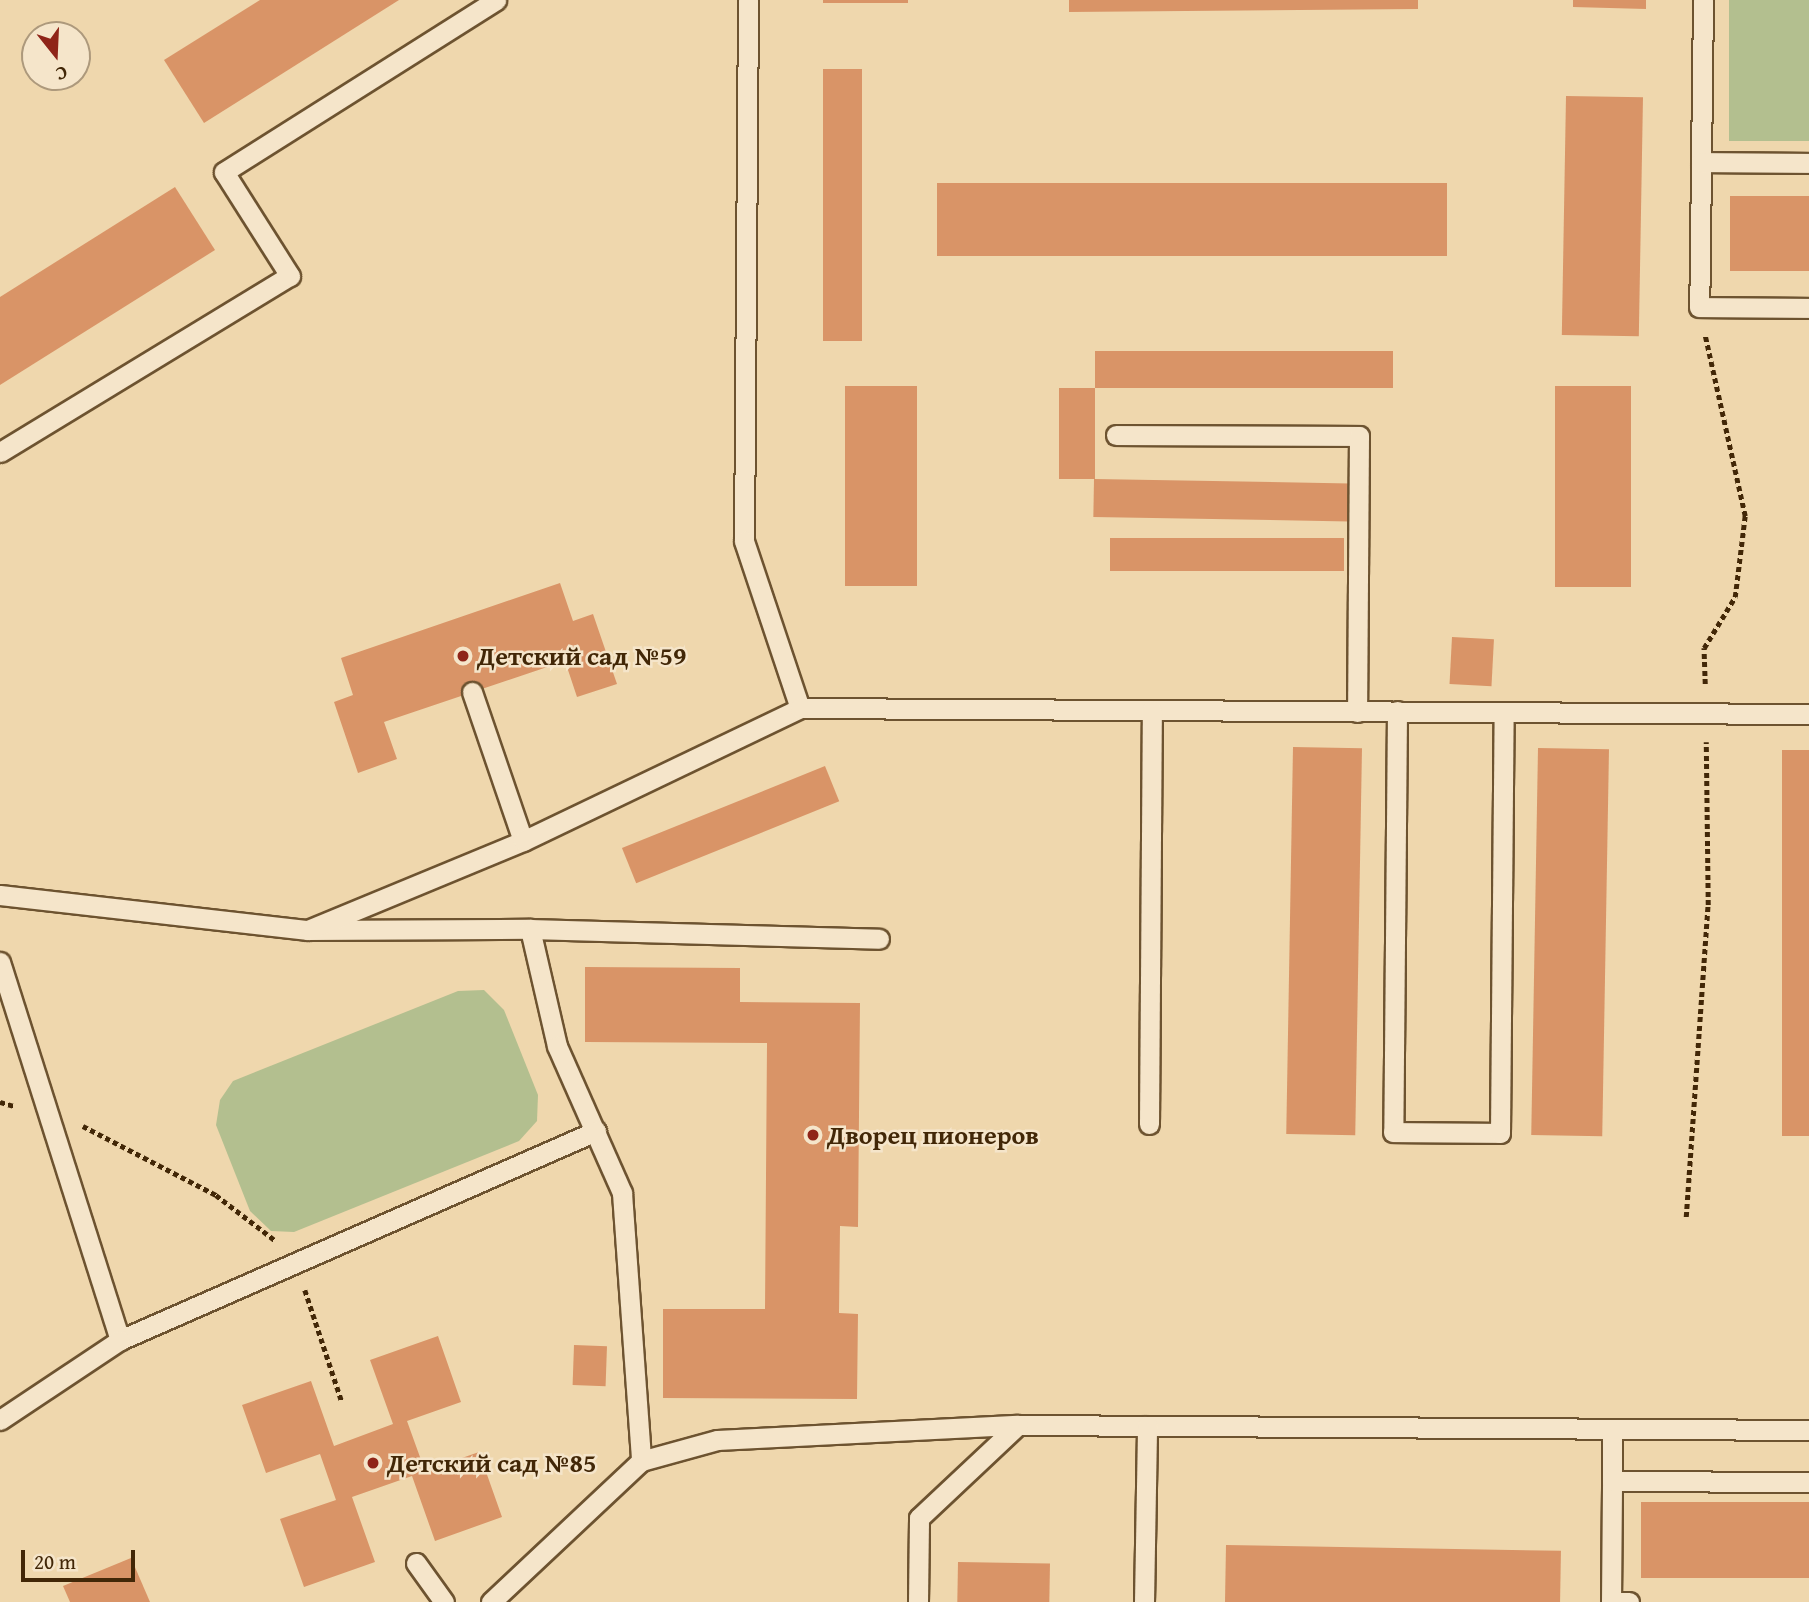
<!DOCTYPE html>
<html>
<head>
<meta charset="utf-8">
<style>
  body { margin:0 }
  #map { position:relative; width:1809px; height:1602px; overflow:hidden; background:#efd7ad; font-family:"Gentium Book Plus",serif }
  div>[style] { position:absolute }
  .green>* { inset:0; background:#b3bf8f; transform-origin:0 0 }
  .building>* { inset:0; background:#d99467; transform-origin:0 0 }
  .path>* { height:4.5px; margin-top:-2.25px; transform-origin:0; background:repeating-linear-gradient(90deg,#422707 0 5px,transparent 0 8.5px) }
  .roads { filter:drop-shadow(2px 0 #6d5330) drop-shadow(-2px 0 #6d5330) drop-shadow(0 2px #6d5330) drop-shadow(0 -2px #6d5330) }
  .service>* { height:19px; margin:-9.5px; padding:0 9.5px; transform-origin:9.5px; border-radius:9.5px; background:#f5e5ca }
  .dots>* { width:19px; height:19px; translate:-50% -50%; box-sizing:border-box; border:4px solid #f5e5ca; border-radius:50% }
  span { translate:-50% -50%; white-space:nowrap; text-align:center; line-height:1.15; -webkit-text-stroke:5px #f5e5ca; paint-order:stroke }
  .poi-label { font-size:26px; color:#422707; font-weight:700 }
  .left { translate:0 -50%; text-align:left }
  .north { position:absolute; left:21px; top:21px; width:70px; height:70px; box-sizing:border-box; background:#f5e5ca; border:2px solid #ad997c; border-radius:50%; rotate:162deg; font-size:19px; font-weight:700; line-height:28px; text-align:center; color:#422707 }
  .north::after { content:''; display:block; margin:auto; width:24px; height:32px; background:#8f2418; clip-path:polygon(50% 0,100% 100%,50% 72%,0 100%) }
  .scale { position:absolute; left:21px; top:1550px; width:114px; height:32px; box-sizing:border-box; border:4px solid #422707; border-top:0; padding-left:9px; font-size:21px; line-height:24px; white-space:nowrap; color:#422707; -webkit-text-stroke:5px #f5e5ca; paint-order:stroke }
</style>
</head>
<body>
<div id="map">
  <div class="green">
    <i style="left:1729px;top:0;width:80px;height:141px"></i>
    <i style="clip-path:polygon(484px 990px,504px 1010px,538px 1095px,537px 1121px,519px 1141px,294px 1232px,271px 1231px,250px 1211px,216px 1125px,220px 1100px,233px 1081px,458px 991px)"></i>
  </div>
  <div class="building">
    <i style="clip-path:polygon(260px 0,399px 0,204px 123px,164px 60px)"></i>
    <i style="left:823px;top:0;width:85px;height:3px"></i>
    <i style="clip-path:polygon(1069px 0,1418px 0,1418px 9px,1069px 12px)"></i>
    <i style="clip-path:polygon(1573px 0,1646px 0,1646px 9px,1573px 7px)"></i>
    <i style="left:862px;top:69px;width:272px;height:39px;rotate:90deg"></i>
    <i style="left:1566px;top:96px;width:77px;height:239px;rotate:1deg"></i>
    <i style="left:937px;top:183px;width:510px;height:73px"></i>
    <i style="clip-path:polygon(175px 187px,215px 250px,0 385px,0 297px)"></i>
    <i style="left:1730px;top:196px;width:79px;height:75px"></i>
    <i style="left:1095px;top:351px;width:298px;height:37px"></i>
    <i style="left:845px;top:386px;width:72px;height:200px"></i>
    <i style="left:1555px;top:386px;width:76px;height:201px"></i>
    <i style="left:1059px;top:388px;width:36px;height:91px"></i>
    <i style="left:1094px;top:479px;width:256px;height:38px;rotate:1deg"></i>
    <i style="left:1110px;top:538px;width:234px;height:33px"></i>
    <i style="clip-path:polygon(560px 583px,573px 621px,593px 614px,617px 684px,577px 697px,565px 661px,384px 722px,397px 759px,358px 773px,334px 702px,353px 695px,341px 658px)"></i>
    <i style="left:1452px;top:637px;width:42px;height:47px;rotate:3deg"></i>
    <i style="left:1293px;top:747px;width:69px;height:387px;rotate:1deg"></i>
    <i style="left:1538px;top:748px;width:71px;height:387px;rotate:1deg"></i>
    <i style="left:1782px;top:750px;width:27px;height:386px"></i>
    <i style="left:825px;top:766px;width:38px;height:219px;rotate:68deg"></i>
    <i style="clip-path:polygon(585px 967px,740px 968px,740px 1002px,860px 1003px,858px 1227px,840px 1226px,839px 1313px,858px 1314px,857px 1399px,663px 1398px,663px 1309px,765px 1309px,767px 1043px,585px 1042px)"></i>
    <i style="clip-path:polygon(438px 1336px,461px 1402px,407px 1421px,425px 1471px,479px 1452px,502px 1517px,435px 1541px,412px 1476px,352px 1497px,375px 1562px,304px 1587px,280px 1519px,336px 1500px,320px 1454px,266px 1473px,242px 1405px,311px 1381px,334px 1446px,393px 1424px,370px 1360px)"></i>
    <i style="left:574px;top:1345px;width:33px;height:40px;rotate:2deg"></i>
    <i style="left:1641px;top:1502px;width:168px;height:76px"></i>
    <i style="left:1226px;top:1545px;width:335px;height:57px;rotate:1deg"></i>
    <i style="clip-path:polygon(131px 1558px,150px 1602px,70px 1602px,63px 1586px)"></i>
    <i style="left:958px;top:1562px;width:92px;height:40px;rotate:1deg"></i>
  </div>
  <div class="path">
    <i style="left:1705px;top:684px;width:36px;rotate:-92deg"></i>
    <i style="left:1704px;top:648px;width:60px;rotate:-58.7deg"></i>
    <i style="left:1735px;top:597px;width:82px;rotate:-83deg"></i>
    <i style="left:1745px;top:516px;width:184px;rotate:-102.5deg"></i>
    <i style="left:0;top:1102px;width:15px;rotate:16deg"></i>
    <i style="left:83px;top:1126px;width:150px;rotate:27.4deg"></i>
    <i style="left:216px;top:1195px;width:76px;rotate:37.5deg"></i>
    <i style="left:1686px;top:1217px;width:313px;rotate:-86deg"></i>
    <i style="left:1708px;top:905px;width:163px;rotate:-90.7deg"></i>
    <i style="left:305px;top:1290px;width:118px;rotate:71.7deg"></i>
  </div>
  <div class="roads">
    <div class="service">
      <i style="left:748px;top:0;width:541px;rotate:90.42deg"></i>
      <i style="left:744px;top:541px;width:176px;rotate:71.5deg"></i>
      <i style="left:1703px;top:0;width:307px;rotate:90.7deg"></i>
      <i style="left:1699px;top:307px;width:110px;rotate:0.5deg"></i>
      <i style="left:1701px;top:162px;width:108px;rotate:0.5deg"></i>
      <i style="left:1116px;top:435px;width:243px;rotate:0.2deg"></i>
      <i style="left:1359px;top:436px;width:276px;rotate:90.4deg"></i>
      <i style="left:0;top:452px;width:339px;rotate:-31.3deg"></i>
      <i style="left:290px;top:276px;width:123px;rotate:-122.4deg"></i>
      <i style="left:224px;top:172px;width:322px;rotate:-32.3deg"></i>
      <i style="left:472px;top:692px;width:157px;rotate:71.1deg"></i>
      <i style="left:1397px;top:711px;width:421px;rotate:90.5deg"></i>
      <i style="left:1393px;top:1132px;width:107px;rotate:0.5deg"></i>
      <i style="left:1500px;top:1133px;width:421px;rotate:-89.5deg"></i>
      <i style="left:0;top:895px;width:310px;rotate:6.5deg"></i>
      <i style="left:308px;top:930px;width:222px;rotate:-0.3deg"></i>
      <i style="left:530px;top:929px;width:349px;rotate:1.6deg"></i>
      <i style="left:530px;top:929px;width:120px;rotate:77deg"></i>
      <i style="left:557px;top:1046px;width:161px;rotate:66.1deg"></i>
      <i style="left:622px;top:1193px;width:269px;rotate:85.9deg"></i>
      <i style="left:308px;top:930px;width:233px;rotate:-22.5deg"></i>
      <i style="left:523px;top:841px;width:307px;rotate:-25.6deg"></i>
      <i style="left:800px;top:708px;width:1009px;rotate:0.34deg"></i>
      <i style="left:0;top:962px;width:397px;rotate:72.4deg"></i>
      <i style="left:120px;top:1340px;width:520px;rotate:-23.71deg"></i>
      <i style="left:1149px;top:1124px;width:414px;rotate:-89.6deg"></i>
      <i style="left:0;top:1420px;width:144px;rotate:-33.7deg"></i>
      <i style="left:1612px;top:1481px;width:52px;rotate:-90deg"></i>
      <i style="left:416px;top:1563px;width:48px;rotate:54.3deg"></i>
      <i style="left:491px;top:1602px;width:206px;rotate:-43.2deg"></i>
      <i style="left:641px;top:1461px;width:79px;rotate:-15.4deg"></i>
      <i style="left:717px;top:1440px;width:301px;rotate:-2.9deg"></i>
      <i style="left:1018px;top:1425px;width:791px;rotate:0.36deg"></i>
      <i style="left:918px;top:1602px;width:84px;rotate:-89.3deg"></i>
      <i style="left:919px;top:1518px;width:136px;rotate:-43.2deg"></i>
      <i style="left:1144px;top:1602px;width:176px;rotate:-89deg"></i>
      <i style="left:1629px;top:1602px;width:18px;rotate:180deg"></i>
      <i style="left:1611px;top:1602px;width:121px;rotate:-89.5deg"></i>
      <i style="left:1612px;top:1481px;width:197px;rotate:0.3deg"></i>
    </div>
  </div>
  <div class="dots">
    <i style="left:463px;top:656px;background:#8f2418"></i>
    <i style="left:813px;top:1135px;background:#8f2418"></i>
    <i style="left:373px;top:1463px;background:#8f2418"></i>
  </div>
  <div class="poi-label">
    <span class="left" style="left:477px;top:656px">Детский сад №59</span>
    <span class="left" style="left:827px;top:1135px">Дворец пионеров</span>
    <span class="left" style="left:387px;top:1463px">Детский сад №85</span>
  </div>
  <div class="north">С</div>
  <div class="scale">20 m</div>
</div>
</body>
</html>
